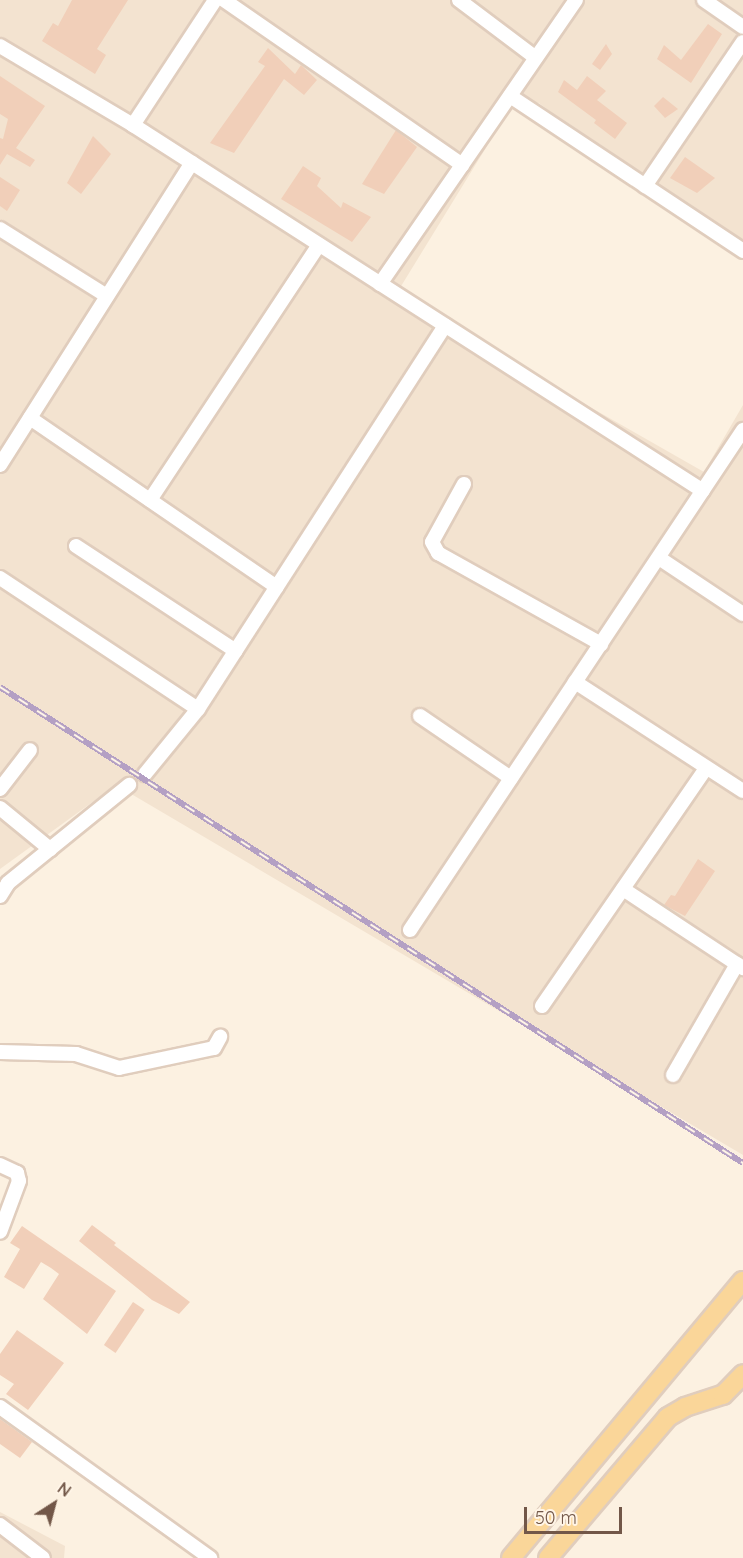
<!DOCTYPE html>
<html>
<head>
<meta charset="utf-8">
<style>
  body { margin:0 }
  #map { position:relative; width:743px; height:1558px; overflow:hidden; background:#fcf1e1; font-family:Quicksand,sans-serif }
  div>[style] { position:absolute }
  .residential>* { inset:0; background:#f3e3d0 }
  .building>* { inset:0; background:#f1cfb9; transform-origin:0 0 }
  .roads { filter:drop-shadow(2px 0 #e0cdbd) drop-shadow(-2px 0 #e0cdbd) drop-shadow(0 2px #e0cdbd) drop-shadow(0 -2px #e0cdbd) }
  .minor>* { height:14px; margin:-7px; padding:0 7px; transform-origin:7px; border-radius:7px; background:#fff }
  .major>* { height:18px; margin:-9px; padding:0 9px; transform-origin:9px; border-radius:9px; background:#fad699 }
  .rail>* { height:6px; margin-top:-3px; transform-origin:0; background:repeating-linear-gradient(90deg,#fff5e7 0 11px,#b4a0c4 0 22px); box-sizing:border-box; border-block:2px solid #b4a0c4 }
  span { translate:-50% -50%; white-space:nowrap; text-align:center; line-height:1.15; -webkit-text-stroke:5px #fff5e7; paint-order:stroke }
  .north { position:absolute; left:24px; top:1474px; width:60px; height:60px; -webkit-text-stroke:4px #fff5e7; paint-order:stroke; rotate:36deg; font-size:16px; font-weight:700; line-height:24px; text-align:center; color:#725748 }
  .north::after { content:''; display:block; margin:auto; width:21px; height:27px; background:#725748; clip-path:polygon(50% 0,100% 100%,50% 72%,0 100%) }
  .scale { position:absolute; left:524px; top:1507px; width:98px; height:27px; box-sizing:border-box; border:3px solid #725748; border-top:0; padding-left:8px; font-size:18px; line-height:21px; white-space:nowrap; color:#725748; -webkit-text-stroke:4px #fff5e7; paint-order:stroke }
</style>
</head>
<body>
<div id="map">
  <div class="residential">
    <i style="clip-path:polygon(0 0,743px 0,743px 259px,539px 103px,514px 102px,395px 296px,704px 472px,743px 405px,743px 1155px,116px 785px,0 869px)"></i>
    <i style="clip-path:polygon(0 1512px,65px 1546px,64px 1558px,0 1558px)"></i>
  </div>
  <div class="building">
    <i style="clip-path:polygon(72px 0,128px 0,97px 49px,106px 55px,95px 74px,42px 41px,53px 23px,58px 26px)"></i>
    <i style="clip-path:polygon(708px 24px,722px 34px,691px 83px,657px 59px,664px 45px,681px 60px)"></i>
    <i style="clip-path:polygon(606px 44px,612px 54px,600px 70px,592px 64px)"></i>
    <i style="clip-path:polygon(268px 48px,295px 74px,301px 65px,317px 80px,304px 95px,284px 79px,234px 153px,210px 143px,265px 66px,258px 62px)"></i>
    <i style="clip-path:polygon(0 76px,45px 106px,16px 148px,35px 160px,30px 167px,7px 154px,0 165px,0 138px,3px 139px,8px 119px,0 114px)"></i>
    <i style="clip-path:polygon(587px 76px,606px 91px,597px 100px,627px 123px,615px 139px,594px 123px,596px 120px,558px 92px,564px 80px,577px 90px)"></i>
    <i style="clip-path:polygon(663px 97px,678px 109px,665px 118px,654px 106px)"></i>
    <i style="clip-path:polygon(396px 130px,417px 147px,384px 194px,362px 184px)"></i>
    <i style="clip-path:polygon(93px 136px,111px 154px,81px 194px,67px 183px)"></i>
    <i style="clip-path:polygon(685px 157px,715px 178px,697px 193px,670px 178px)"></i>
    <i style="clip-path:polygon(303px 166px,321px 178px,317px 186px,341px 208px,343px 202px,371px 217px,352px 242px,281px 199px)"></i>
    <i style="clip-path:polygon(0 177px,20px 190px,7px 211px,0 206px)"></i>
    <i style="clip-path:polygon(698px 859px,715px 871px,685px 916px,664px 905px,671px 895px,675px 896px)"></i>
    <i style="clip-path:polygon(92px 1225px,116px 1243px,114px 1245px,190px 1302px,179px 1314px,152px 1300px,79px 1241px)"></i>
    <i style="clip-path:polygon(22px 1226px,116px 1291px,87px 1334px,43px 1299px,59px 1274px,51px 1268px,41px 1262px,24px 1289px,4px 1277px,20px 1249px,10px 1243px)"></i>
    <i style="left:133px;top:1302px;width:14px;height:52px;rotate:34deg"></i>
    <i style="clip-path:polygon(17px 1330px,64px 1363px,28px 1410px,6px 1394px,14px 1384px,0 1375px,0 1354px)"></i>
    <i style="clip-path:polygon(0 1419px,32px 1442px,20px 1458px,0 1444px)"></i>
  </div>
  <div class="roads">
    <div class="minor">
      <i style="left:224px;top:0;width:290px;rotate:34.7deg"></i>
      <i style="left:459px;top:0;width:96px;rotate:37deg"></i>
      <i style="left:704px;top:0;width:47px;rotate:34.7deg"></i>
      <i style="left:0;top:46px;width:155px;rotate:30.7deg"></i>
      <i style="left:133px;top:125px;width:677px;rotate:32.7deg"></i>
      <i style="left:510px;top:96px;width:280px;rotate:33.6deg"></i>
      <i style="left:133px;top:125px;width:149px;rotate:-56.7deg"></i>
      <i style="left:645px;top:186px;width:174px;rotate:-55.8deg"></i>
      <i style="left:0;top:229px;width:126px;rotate:32.1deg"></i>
      <i style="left:380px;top:284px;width:345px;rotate:-55.4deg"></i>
      <i style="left:30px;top:418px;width:299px;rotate:34.4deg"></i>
      <i style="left:0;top:465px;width:358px;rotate:-57.6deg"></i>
      <i style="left:464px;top:484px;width:66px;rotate:118.9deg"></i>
      <i style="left:432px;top:542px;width:13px;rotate:61deg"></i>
      <i style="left:438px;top:553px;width:187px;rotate:29.2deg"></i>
      <i style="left:150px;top:500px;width:306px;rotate:-56.5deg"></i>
      <i style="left:76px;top:546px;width:191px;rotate:33.3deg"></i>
      <i style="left:659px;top:558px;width:101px;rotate:33.7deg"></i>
      <i style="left:0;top:578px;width:237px;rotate:33.5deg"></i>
      <i style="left:575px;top:682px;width:200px;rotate:33deg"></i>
      <i style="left:420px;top:716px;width:110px;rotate:34.3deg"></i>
      <i style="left:145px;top:774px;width:84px;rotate:-50.8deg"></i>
      <i style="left:198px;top:709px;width:456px;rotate:-57.2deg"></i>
      <i style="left:0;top:789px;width:49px;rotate:-52.4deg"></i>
      <i style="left:0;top:808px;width:65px;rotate:39.4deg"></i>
      <i style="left:623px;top:889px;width:144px;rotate:33.4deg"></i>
      <i style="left:0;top:896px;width:15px;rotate:-58deg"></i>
      <i style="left:8px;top:883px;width:156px;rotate:-39deg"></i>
      <i style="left:410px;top:930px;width:601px;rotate:-56.34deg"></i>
      <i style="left:542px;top:1006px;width:289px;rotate:-55.4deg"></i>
      <i style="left:0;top:1052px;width:76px;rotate:1.5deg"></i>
      <i style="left:76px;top:1054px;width:45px;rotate:18deg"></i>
      <i style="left:119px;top:1068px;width:97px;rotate:-11.9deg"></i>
      <i style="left:214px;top:1048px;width:13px;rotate:-61deg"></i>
      <i style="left:673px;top:1075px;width:128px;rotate:-60deg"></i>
      <i style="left:0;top:1165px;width:19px;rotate:25deg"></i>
      <i style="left:17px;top:1173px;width:8px;rotate:76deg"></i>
      <i style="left:19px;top:1181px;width:54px;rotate:110.4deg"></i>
      <i style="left:0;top:1407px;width:259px;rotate:35.7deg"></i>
      <i style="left:0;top:1525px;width:54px;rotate:37.5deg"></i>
    </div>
    <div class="major">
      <i style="left:511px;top:1558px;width:361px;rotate:-50.1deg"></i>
      <i style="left:548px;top:1558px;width:185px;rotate:-49.6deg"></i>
      <i style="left:668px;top:1417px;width:20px;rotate:-30deg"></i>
      <i style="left:685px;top:1407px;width:40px;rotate:-18deg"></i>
      <i style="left:723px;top:1395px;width:29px;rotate:-46deg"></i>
    </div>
  </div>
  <div class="rail">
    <i style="left:0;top:687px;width:882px;rotate:32.65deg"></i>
  </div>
  <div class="north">N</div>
  <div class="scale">50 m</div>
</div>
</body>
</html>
